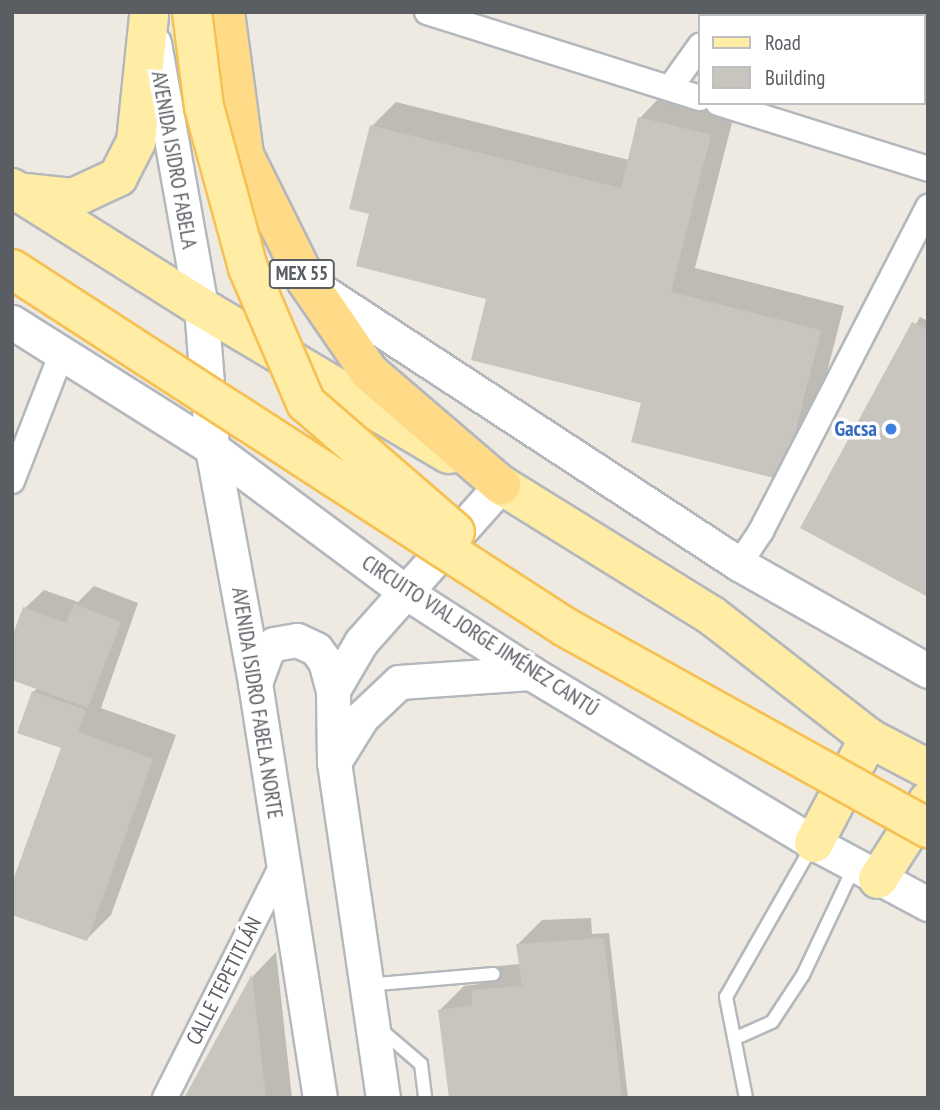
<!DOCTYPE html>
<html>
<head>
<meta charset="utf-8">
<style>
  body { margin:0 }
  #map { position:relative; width:940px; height:1110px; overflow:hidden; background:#eeeae1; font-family:"PT Sans Narrow",sans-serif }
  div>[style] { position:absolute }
  .shadow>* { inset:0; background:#0003 }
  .building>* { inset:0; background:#c8c5bf }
  .roads { filter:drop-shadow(2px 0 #b4b8bd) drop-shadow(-2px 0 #b4b8bd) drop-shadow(0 2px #b4b8bd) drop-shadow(0 -2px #b4b8bd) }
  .lane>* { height:12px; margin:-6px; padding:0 6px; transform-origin:6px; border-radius:6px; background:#fff }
  .street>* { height:24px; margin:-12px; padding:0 12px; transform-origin:12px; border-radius:12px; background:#fff }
  .secondary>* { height:33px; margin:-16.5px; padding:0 16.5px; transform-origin:16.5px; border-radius:16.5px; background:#fff }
  .primary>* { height:38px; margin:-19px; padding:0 19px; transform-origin:19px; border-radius:19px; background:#ffeca5 }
  .highway>* { height:38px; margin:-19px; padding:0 19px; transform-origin:19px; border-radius:19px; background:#ffdb87 }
  .bridges { filter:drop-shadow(2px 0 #f6c052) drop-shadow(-2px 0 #f6c052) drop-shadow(0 2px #f6c052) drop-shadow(0 -2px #f6c052) }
  .primary-bridge>* { height:38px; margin:-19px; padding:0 19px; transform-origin:19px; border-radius:19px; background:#ffeca5 }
  .dots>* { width:19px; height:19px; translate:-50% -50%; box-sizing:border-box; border:4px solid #fff; border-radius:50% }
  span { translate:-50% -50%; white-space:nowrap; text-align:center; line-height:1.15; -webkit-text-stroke:7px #fff; paint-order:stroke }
  .shield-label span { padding:2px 5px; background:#fff; border:2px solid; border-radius:5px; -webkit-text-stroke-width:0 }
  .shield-label { font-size:19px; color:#5a5e63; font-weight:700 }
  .street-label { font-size:21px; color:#5a5e63 }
  .shop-label { font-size:21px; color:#366cbe; font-weight:700 }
  .right { translate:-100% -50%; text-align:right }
  .frame { position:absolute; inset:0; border:14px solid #5a5e63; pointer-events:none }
  .legend { position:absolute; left:698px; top:14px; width:228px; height:91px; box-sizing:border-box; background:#fff; border:2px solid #bdbfc1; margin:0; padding:9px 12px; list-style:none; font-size:21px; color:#5a5e63 }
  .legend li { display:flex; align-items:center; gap:14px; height:35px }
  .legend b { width:35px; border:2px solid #bdbfc1 }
</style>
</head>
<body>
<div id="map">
  <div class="shadow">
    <i style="clip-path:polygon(664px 93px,735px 111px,695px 268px,844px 306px,816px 415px,798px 451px,774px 476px,643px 402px,371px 212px,372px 126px,396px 102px,629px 160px,640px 118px)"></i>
    <i style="clip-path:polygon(920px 317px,928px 321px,928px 595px,802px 527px)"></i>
    <i style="clip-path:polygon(94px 586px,138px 603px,101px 708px,176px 735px,111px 915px,87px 939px,63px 747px,33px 692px,38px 688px,25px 608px,44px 590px,78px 602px)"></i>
    <i style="clip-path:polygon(591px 918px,592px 934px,609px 933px,628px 1098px,451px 1098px,440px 1010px,464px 986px,480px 984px,498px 966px,520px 964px,517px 945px,542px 920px)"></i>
    <i style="clip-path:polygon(276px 952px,292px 1098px,186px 1098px,254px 975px)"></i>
  </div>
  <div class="building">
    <i style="clip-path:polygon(638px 117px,711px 135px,671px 292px,821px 330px,793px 441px,774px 478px,631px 442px,641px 403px,471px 360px,486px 299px,356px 266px,369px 214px,349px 209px,370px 125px,621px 188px)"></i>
    <i style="clip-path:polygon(912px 322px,928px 330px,928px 597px,800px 528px)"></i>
    <i style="clip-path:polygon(74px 604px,121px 622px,88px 708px,12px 680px,12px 637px,23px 607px,66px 623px)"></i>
    <i style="clip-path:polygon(32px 691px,86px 710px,78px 732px,153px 759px,87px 941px,12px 915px,12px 883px,61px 748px,17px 733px)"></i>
    <i style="clip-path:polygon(604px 938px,622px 1098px,449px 1098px,438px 1010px,472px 1005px,472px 990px,522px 986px,516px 944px)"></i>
    <i style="clip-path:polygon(252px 974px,266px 1098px,184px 1098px)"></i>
  </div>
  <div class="roads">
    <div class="lane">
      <i style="left:366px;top:985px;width:128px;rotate:-4.9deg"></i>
      <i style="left:380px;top:1029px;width:54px;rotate:40.5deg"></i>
      <i style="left:421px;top:1064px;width:34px;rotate:83deg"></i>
      <i style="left:736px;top:1038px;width:39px;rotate:-24deg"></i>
      <i style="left:772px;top:1022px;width:56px;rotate:-56.6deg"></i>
      <i style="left:803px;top:975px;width:122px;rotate:-64.7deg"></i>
      <i style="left:746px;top:1098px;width:103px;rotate:-101.2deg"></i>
      <i style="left:726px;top:997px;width:174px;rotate:-60.3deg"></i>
    </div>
    <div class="street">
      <i style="left:427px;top:12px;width:286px;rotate:17.5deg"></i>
      <i style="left:721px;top:16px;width:4px;rotate:-63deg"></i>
      <i style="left:670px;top:88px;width:52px;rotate:-54.5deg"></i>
      <i style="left:718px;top:103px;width:220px;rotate:17.4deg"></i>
      <i style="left:12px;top:481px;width:141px;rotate:-68.7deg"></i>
      <i style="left:739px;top:564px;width:40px;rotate:-56deg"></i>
      <i style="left:761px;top:531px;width:365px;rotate:-62.7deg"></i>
      <i style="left:165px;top:1098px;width:263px;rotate:-63.3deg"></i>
    </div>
    <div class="secondary">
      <i style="left:154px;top:43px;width:268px;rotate:79.9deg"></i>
      <i style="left:201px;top:307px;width:141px;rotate:85.5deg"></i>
      <i style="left:212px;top:448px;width:239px;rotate:79.6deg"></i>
      <i style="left:255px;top:683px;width:420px;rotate:81.1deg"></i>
      <i style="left:311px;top:284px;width:511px;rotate:33.19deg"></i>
      <i style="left:739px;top:564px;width:217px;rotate:29.5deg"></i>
      <i style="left:12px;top:322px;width:236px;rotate:32.2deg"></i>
      <i style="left:212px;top:448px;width:243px;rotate:36.6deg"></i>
      <i style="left:407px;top:593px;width:148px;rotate:32.8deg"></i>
      <i style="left:531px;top:673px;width:330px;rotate:31deg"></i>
      <i style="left:814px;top:843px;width:129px;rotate:28.2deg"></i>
      <i style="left:255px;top:683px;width:33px;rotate:-70deg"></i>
      <i style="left:266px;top:652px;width:11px;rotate:-45deg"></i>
      <i style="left:274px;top:644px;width:23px;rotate:-10deg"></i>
      <i style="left:297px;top:640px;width:21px;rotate:25deg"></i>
      <i style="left:316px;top:649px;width:15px;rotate:53deg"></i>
      <i style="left:325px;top:661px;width:30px;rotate:75deg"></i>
      <i style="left:334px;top:762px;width:53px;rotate:-58.1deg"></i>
      <i style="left:362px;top:717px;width:51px;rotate:-43.4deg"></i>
      <i style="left:399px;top:682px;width:132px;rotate:-3.9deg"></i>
      <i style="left:383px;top:1098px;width:340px;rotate:-98.3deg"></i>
      <i style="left:334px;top:762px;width:72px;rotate:-90.8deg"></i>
      <i style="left:333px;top:690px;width:56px;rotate:-59.7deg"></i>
      <i style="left:361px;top:642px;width:210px;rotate:-48.3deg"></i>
    </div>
    <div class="primary">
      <i style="left:12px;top:188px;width:223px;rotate:32.2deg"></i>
      <i style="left:201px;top:307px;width:288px;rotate:30.7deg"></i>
      <i style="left:25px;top:193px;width:48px;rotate:5.9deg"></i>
      <i style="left:73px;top:198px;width:50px;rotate:-25deg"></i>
      <i style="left:118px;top:177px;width:39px;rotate:-63deg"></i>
      <i style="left:136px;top:142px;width:127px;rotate:-84.1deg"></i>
      <i style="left:501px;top:485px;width:247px;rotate:31.8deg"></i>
      <i style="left:711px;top:615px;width:200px;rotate:37.9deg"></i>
      <i style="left:869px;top:738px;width:67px;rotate:27.7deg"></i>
      <i style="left:814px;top:843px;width:119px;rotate:-62.4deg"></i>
      <i style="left:878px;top:879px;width:93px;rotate:-57.3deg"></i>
    </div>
    <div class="highway">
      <i style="left:225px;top:12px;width:144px;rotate:82.4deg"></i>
      <i style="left:244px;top:155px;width:140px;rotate:63.6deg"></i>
      <i style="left:306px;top:280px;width:112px;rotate:55.6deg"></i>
      <i style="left:369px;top:372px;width:174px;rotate:40.6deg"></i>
    </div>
  </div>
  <div class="bridges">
    <div class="primary-bridge">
      <i style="left:192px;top:12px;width:96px;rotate:82.8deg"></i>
      <i style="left:204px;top:107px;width:167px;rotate:74.7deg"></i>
      <i style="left:248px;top:268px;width:147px;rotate:66.8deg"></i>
      <i style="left:306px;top:403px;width:197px;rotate:40.9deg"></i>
      <i style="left:12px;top:269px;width:659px;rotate:32.92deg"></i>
      <i style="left:565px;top:627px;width:415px;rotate:29deg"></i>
    </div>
  </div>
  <div class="dots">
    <i style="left:891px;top:429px;background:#3f7fe0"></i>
  </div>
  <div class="shield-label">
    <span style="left:302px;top:274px">MEX 55</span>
  </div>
  <div class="street-label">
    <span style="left:174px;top:160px;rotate:80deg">AVENIDA ISIDRO FABELA</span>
    <span style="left:480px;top:636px;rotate:33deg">CIRCUITO VIAL JORGE JIMÉNEZ CANTÚ</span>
    <span style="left:257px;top:703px;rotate:81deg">AVENIDA ISIDRO FABELA NORTE</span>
    <span style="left:224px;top:981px;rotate:-63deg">CALLE TEPETITLÁN</span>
  </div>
  <div class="shop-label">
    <span class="right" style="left:877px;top:429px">Gacsa</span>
  </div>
  <div class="frame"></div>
  <ul class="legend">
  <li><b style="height:9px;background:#ffeca5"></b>Road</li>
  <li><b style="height:19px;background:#c8c5bf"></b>Building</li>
  </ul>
</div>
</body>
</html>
